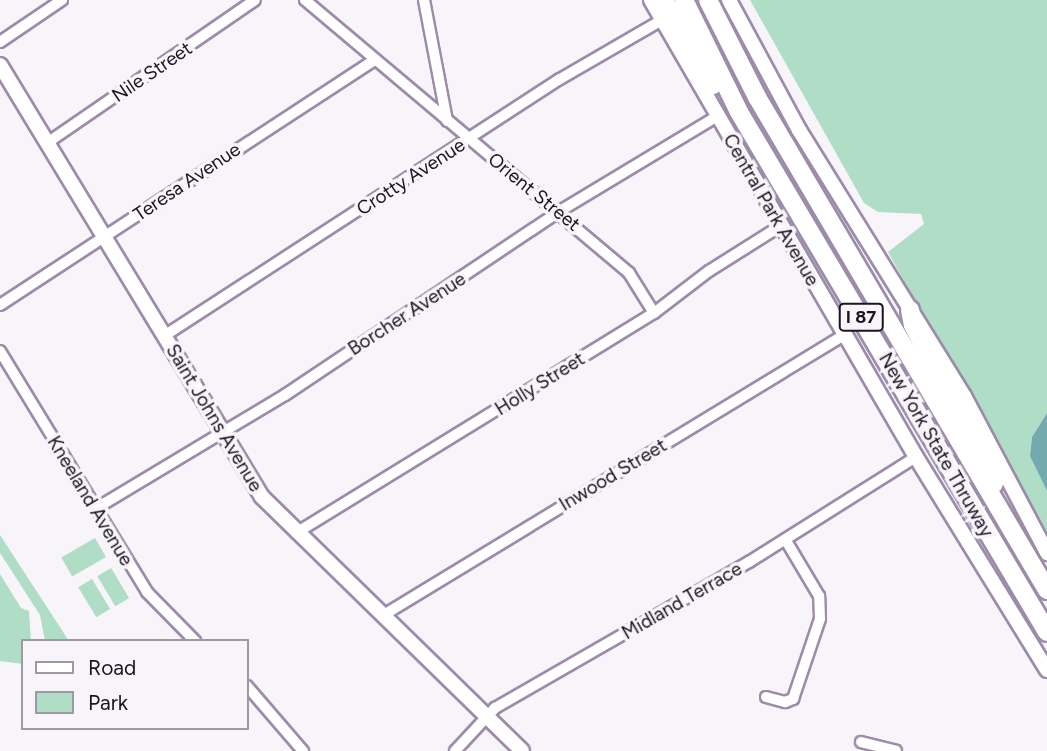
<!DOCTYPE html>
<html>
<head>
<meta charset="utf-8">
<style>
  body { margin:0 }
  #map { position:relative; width:1047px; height:751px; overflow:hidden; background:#f7f4fa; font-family:Figtree,sans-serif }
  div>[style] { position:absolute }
  .green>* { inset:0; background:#b0ddc6; transform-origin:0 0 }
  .water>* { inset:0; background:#74aaaf }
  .roads { filter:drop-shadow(2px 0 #9c8caa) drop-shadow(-2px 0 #9c8caa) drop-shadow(0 2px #9c8caa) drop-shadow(0 -2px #9c8caa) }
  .street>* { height:10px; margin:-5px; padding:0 5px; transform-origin:5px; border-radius:5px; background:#fff }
  .secondary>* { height:14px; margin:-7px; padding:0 7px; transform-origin:7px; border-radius:7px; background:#fff }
  .highway>* { height:18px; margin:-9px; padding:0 9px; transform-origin:9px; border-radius:9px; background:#fff }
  span { translate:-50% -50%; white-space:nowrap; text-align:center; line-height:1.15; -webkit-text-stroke:7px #f7f4fa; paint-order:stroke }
  .shield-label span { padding:2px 5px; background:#f7f4fa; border:2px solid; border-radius:5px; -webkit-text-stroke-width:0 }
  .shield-label { font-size:18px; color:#1a141f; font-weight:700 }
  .street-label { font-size:19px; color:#1a141f }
  .legend { position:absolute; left:21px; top:639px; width:228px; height:91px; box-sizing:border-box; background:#f7f4fa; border:2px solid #9f9aa2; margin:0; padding:9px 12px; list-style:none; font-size:21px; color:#1a141f }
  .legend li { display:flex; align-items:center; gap:14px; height:35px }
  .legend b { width:35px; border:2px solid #9f9aa2 }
</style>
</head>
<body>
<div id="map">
  <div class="green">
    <i style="clip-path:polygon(750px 0,1047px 0,1047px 413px,1032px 437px,1030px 455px,1047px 491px,1047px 541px,888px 252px,924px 224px,921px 214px,878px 212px,864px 203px)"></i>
    <i style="clip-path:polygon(0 535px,69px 641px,45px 641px,40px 615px,0 553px)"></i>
    <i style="left:95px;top:538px;width:22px;height:39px;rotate:60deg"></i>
    <i style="left:111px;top:568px;width:35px;height:16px;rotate:59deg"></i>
    <i style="clip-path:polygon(0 574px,21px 608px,29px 611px,31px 641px,23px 641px,23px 664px,0 661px)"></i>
    <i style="left:92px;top:579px;width:35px;height:16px;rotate:59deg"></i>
  </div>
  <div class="water">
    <i style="clip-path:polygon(1047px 413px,1047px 491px,1030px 456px,1032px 437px)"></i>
  </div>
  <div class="roads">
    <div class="street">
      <i style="left:305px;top:0;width:424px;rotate:40.1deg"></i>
      <i style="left:629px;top:273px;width:47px;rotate:58deg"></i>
      <i style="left:424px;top:0;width:123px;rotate:79.2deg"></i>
      <i style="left:0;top:42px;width:75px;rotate:-34.1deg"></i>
      <i style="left:47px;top:143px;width:252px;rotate:-34.5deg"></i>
      <i style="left:0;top:305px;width:448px;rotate:-33.2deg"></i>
      <i style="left:164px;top:336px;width:472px;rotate:-33deg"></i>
      <i style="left:560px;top:79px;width:116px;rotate:-30.1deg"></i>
      <i style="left:0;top:351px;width:282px;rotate:58.6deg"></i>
      <i style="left:147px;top:592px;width:69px;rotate:45.6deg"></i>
      <i style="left:95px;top:509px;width:222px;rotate:-31deg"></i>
      <i style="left:285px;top:395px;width:331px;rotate:-33.8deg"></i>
      <i style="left:560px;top:211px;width:182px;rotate:-31.1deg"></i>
      <i style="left:296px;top:533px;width:420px;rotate:-31.6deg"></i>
      <i style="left:654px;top:313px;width:69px;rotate:-37.4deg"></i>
      <i style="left:709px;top:271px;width:83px;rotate:-32.2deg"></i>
      <i style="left:382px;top:616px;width:541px;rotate:-31.31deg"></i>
      <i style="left:247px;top:686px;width:86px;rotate:49.3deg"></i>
      <i style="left:766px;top:697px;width:20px;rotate:15deg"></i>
      <i style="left:785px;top:702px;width:9px;rotate:-21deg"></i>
      <i style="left:793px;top:699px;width:84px;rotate:-71.4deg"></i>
      <i style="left:820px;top:619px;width:23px;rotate:-92deg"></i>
      <i style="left:819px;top:596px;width:66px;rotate:-120.8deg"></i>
      <i style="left:861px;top:742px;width:36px;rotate:14deg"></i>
      <i style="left:455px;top:751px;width:59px;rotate:-47.1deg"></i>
      <i style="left:495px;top:708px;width:293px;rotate:-29.9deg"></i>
      <i style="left:749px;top:562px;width:197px;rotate:-32.2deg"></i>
    </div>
    <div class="secondary">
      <i style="left:651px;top:0;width:528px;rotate:59.89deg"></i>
      <i style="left:916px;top:457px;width:250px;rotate:58.4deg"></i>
      <i style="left:729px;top:0;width:148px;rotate:61.7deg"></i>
      <i style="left:799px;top:130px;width:313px;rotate:58.2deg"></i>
      <i style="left:964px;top:396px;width:178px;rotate:62.1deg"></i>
      <i style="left:0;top:65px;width:505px;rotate:58.76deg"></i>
      <i style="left:262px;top:497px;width:363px;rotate:44.3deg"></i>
    </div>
    <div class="highway">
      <i style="left:664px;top:0;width:98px;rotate:60deg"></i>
      <i style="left:684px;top:0;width:125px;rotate:63.8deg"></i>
      <i style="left:739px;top:112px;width:604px;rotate:59.36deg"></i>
      <i style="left:708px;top:0;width:109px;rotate:63.2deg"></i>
      <i style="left:757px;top:97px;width:572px;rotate:59.53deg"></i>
      <i style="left:910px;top:310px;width:15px;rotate:79deg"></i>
      <i style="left:913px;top:325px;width:178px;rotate:63deg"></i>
    </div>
  </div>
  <div class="shield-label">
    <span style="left:861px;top:317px">I 87</span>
  </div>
  <div class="street-label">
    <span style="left:152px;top:72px;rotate:-34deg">Nile Street</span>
    <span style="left:411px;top:177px;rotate:-33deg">Crotty Avenue</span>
    <span style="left:187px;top:182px;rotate:-34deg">Teresa Avenue</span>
    <span style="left:534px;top:192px;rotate:39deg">Orient Street</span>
    <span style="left:771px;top:210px;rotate:60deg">Central Park Avenue</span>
    <span style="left:407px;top:314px;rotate:-33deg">Borcher Avenue</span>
    <span style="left:540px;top:384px;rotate:-32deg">Holly Street</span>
    <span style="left:214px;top:418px;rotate:59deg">Saint Johns Avenue</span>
    <span style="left:936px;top:445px;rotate:60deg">New York State Thruway</span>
    <span style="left:613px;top:475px;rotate:-31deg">Inwood Street</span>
    <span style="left:90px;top:501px;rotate:59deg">Kneeland Avenue</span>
    <span style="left:682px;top:601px;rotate:-30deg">Midland Terrace</span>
  </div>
  <ul class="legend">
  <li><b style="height:9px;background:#fff"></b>Road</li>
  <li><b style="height:19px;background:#b0ddc6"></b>Park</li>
  </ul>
</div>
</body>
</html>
